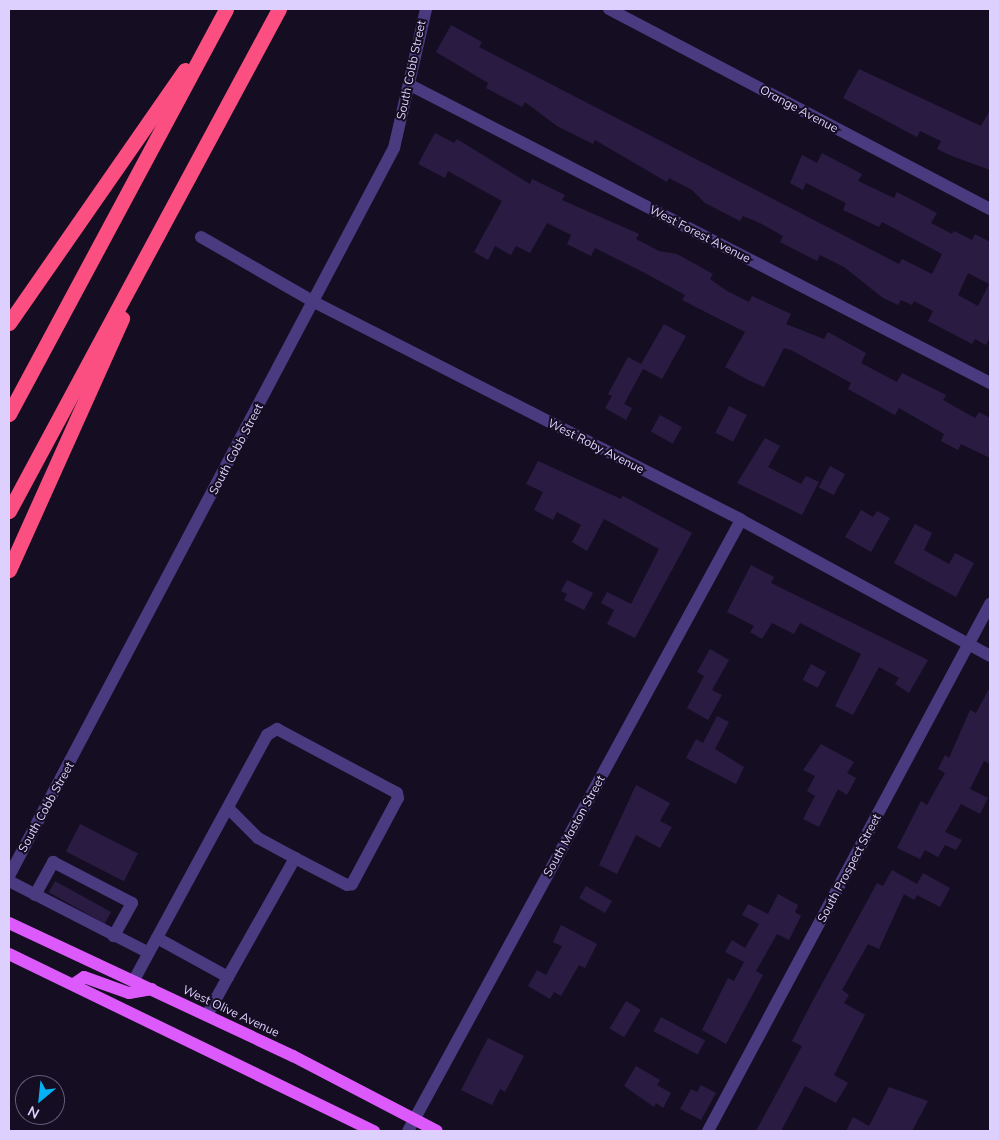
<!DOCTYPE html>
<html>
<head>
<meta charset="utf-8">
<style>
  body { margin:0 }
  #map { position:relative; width:999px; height:1140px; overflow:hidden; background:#150e22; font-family:Mulish,sans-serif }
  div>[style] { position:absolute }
  .building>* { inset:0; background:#2a1b43; transform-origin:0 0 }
  .minor>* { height:12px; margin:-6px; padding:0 6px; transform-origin:6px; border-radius:6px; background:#4a3a80 }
  .major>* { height:12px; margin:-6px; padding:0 6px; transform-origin:6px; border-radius:6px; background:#dc5afb }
  .highway>* { height:15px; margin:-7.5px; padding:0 7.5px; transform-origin:7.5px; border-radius:7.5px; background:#fb4e81 }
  span { translate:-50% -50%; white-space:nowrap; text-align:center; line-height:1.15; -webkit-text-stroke:4px #150e22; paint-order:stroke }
  .street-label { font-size:12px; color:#ded0fe }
  .frame { position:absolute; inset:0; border:10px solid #ded0fe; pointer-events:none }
  .north { position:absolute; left:15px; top:1075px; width:50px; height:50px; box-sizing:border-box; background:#150e22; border:1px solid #655c7a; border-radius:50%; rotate:208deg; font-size:14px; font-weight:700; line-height:20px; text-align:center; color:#ded0fe }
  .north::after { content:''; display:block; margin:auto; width:18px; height:22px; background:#05b1f5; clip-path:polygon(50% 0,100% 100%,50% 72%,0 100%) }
</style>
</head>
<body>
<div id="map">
  <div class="building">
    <i style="clip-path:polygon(evenodd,451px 25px,482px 42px,479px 47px,899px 264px,902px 259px,932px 274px,942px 254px,882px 222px,879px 227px,843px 210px,846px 203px,806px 183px,803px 190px,790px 183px,802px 155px,817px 163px,822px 153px,862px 174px,858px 181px,894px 198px,897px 192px,937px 213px,931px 223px,952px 234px,954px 231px,972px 240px,975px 234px,990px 242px,990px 337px,986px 345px,975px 339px,972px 344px,928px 321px,933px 311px,914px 301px,912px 305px,901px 300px,898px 305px,883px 298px,844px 267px,820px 255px,817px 261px,780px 242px,783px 236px,762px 224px,743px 216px,740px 221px,705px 203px,692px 190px,669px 178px,667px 182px,595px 140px,593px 144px,557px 126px,525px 102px,522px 107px,486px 88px,488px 83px,436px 52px,451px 25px,968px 273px,989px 284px,978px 306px,958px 295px,968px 273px)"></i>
    <i style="clip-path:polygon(859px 69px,981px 126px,990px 110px,990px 170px,952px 156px,937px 149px,941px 141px,920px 131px,917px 137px,843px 98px)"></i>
    <i style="clip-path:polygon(435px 133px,454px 143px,457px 139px,530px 184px,532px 179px,565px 195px,562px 200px,639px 234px,636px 239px,659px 251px,677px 254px,713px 274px,710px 279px,727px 291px,749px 302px,752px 296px,791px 314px,786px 324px,824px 339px,828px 332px,866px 353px,861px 363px,897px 382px,902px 373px,946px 395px,943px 400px,975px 418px,979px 412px,990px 418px,990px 458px,961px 444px,958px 450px,941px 441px,944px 434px,899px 408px,895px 415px,848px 389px,851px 383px,791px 350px,784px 348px,764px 387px,748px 380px,725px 367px,745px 332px,682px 300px,685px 295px,643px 272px,595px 248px,591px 256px,567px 244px,571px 235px,547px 223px,530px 253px,516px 246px,511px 255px,495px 246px,488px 260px,474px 252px,502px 201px,448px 171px,445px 178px,418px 164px)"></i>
    <i style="clip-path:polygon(664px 324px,686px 336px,662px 379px,643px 369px,624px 404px,632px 408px,626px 420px,605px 408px,612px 396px,608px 394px,628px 357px,641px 364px)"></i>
    <i style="left:729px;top:406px;width:20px;height:30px;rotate:27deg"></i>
    <i style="left:660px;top:415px;width:25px;height:19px;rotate:29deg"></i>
    <i style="clip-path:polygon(765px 438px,780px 446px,768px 467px,801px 484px,806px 476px,819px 482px,802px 515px,737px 483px)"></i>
    <i style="clip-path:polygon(538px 461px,621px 499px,623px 496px,692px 533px,635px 638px,607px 624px,614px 610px,601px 603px,607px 592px,631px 604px,659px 549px,604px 519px,587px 551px,572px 542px,581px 525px,557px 512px,553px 520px,534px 510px,543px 492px,526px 484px)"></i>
    <i style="left:830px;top:466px;width:17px;height:24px;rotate:28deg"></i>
    <i style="clip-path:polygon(861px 510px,873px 517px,877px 511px,890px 518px,871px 552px,845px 537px)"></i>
    <i style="clip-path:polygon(915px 524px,932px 533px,924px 550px,949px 564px,955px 553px,974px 563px,956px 597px,894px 563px)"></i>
    <i style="clip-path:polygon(751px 565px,774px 577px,771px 583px,928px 660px,909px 693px,895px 684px,899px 678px,879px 667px,853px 715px,835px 706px,861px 654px,800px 623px,794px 634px,772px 623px,762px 639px,750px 632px,754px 626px,727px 612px)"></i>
    <i style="clip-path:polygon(567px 580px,593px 593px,584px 610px,564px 600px,567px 594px,561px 591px)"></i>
    <i style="clip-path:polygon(710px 649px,729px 660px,712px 690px,722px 695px,708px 720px,687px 708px,704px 676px,697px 672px)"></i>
    <i style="left:811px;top:664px;width:17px;height:18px;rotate:28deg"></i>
    <i style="clip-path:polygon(990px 687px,990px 764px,984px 761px,970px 789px,988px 798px,980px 814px,961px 804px,945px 832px,962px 840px,956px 850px,945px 845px,938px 857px,925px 850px,920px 859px,897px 848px,921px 801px,927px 805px,945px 773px,938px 769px,945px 755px,949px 758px,970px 710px,976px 713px)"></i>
    <i style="clip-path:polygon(717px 716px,729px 722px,715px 749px,744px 767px,736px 784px,686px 758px,696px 739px,703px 743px)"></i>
    <i style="clip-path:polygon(821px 744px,854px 762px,847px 773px,856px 778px,847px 795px,838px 789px,819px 827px,803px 819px,815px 796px,807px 791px,815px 776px,803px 770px)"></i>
    <i style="clip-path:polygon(636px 785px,670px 803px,660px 821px,672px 827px,660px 848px,636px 835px,617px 874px,599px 865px)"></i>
    <i style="left:80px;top:824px;width:65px;height:31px;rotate:27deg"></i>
    <i style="clip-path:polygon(892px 870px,917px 884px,923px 873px,950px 888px,940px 907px,917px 895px,914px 900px,904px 894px,879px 949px,868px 944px,842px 990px,849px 995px,844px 1003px,865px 1015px,834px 1075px,848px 1083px,836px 1103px,805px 1086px,781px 1131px,756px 1131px,802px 1046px,792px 1041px,811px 1004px,877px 883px,883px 886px)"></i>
    <i style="left:55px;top:881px;width:64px;height:13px;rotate:29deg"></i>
    <i style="left:586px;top:886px;width:30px;height:14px;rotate:30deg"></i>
    <i style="clip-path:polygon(778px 894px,798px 905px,795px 912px,801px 916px,789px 940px,777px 934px,756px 971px,763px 975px,726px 1044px,702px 1030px,728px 978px,734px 981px,744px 962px,725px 952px,732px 940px,745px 948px,759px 924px,742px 915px,748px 904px,768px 914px)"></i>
    <i style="clip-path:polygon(561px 925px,597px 944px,585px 968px,579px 965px,561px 996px,554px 992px,550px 999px,528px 986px,537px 970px,546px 975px,562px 946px,553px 942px)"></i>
    <i style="left:626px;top:1001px;width:17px;height:32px;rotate:31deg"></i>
    <i style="left:661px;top:1017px;width:50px;height:16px;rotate:28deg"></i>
    <i style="clip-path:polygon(488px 1038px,524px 1056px,505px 1092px,500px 1089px,492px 1105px,461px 1090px)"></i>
    <i style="clip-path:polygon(636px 1066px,660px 1080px,657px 1085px,671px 1093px,663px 1108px,656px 1103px,654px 1107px,624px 1086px)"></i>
    <i style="clip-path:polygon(701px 1085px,716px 1093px,701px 1120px,680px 1109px,691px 1089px,697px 1092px)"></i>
    <i style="clip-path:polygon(889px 1087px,928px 1101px,912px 1131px,846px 1131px,853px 1117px,869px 1126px)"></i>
  </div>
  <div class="minor">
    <i style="left:609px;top:9px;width:430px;rotate:27.7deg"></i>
    <i style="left:410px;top:85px;width:652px;rotate:27.19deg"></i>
    <i style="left:201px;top:237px;width:130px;rotate:29.9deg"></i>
    <i style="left:314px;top:302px;width:479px;rotate:27deg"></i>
    <i style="left:741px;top:520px;width:284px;rotate:28.6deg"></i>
    <i style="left:9px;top:876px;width:824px;rotate:-62.13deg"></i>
    <i style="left:394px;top:148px;width:143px;rotate:-77deg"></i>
    <i style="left:9px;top:881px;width:157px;rotate:27.2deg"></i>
    <i style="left:35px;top:895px;width:38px;rotate:-61deg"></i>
    <i style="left:53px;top:862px;width:89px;rotate:27.4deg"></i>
    <i style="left:132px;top:903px;width:38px;rotate:119deg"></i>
    <i style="left:157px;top:938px;width:81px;rotate:28.8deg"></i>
    <i style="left:228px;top:977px;width:137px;rotate:-60.6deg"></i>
    <i style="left:295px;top:858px;width:42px;rotate:-151.6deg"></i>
    <i style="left:258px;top:838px;width:42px;rotate:-135deg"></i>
    <i style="left:134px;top:980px;width:279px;rotate:-61.5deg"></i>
    <i style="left:267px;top:735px;width:12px;rotate:-31deg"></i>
    <i style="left:277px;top:729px;width:136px;rotate:28.1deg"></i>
    <i style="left:397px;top:793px;width:5px;rotate:79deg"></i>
    <i style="left:398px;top:798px;width:98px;rotate:118.1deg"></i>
    <i style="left:352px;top:884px;width:5px;rotate:169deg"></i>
    <i style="left:347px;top:885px;width:59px;rotate:-152.6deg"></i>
    <i style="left:207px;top:1015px;width:43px;rotate:-61.1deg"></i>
    <i style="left:408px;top:1131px;width:696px;rotate:-61.41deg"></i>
    <i style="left:708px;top:1131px;width:598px;rotate:-61.85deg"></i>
  </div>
  <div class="major">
    <i style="left:9px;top:923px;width:314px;rotate:25.1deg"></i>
    <i style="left:293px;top:1056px;width:162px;rotate:27.5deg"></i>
    <i style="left:9px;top:954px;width:406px;rotate:25.9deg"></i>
    <i style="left:74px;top:984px;width:12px;rotate:-35deg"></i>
    <i style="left:84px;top:977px;width:48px;rotate:19.6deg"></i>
    <i style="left:129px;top:993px;width:23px;rotate:-10deg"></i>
  </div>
  <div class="highway">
    <i style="left:9px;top:323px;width:308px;rotate:-55.2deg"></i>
    <i style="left:9px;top:414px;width:459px;rotate:-61.8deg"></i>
    <i style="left:9px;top:511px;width:570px;rotate:-61.73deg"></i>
    <i style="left:9px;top:570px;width:276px;rotate:-65.8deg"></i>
  </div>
  <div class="street-label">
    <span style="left:411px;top:70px;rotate:-78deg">South Cobb Street</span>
    <span style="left:799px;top:109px;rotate:28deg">Orange Avenue</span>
    <span style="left:700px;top:234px;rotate:27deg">West Forest Avenue</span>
    <span style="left:596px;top:446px;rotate:27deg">West Roby Avenue</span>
    <span style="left:236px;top:449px;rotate:-62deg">South Cobb Street</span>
    <span style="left:46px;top:807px;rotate:-61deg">South Cobb Street</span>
    <span style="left:574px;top:826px;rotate:-61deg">South Maston Street</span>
    <span style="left:849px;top:868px;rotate:-62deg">South Prospect Street</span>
    <span style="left:231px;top:1011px;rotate:25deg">West Olive Avenue</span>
  </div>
  <div class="frame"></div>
  <div class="north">N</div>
</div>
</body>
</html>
